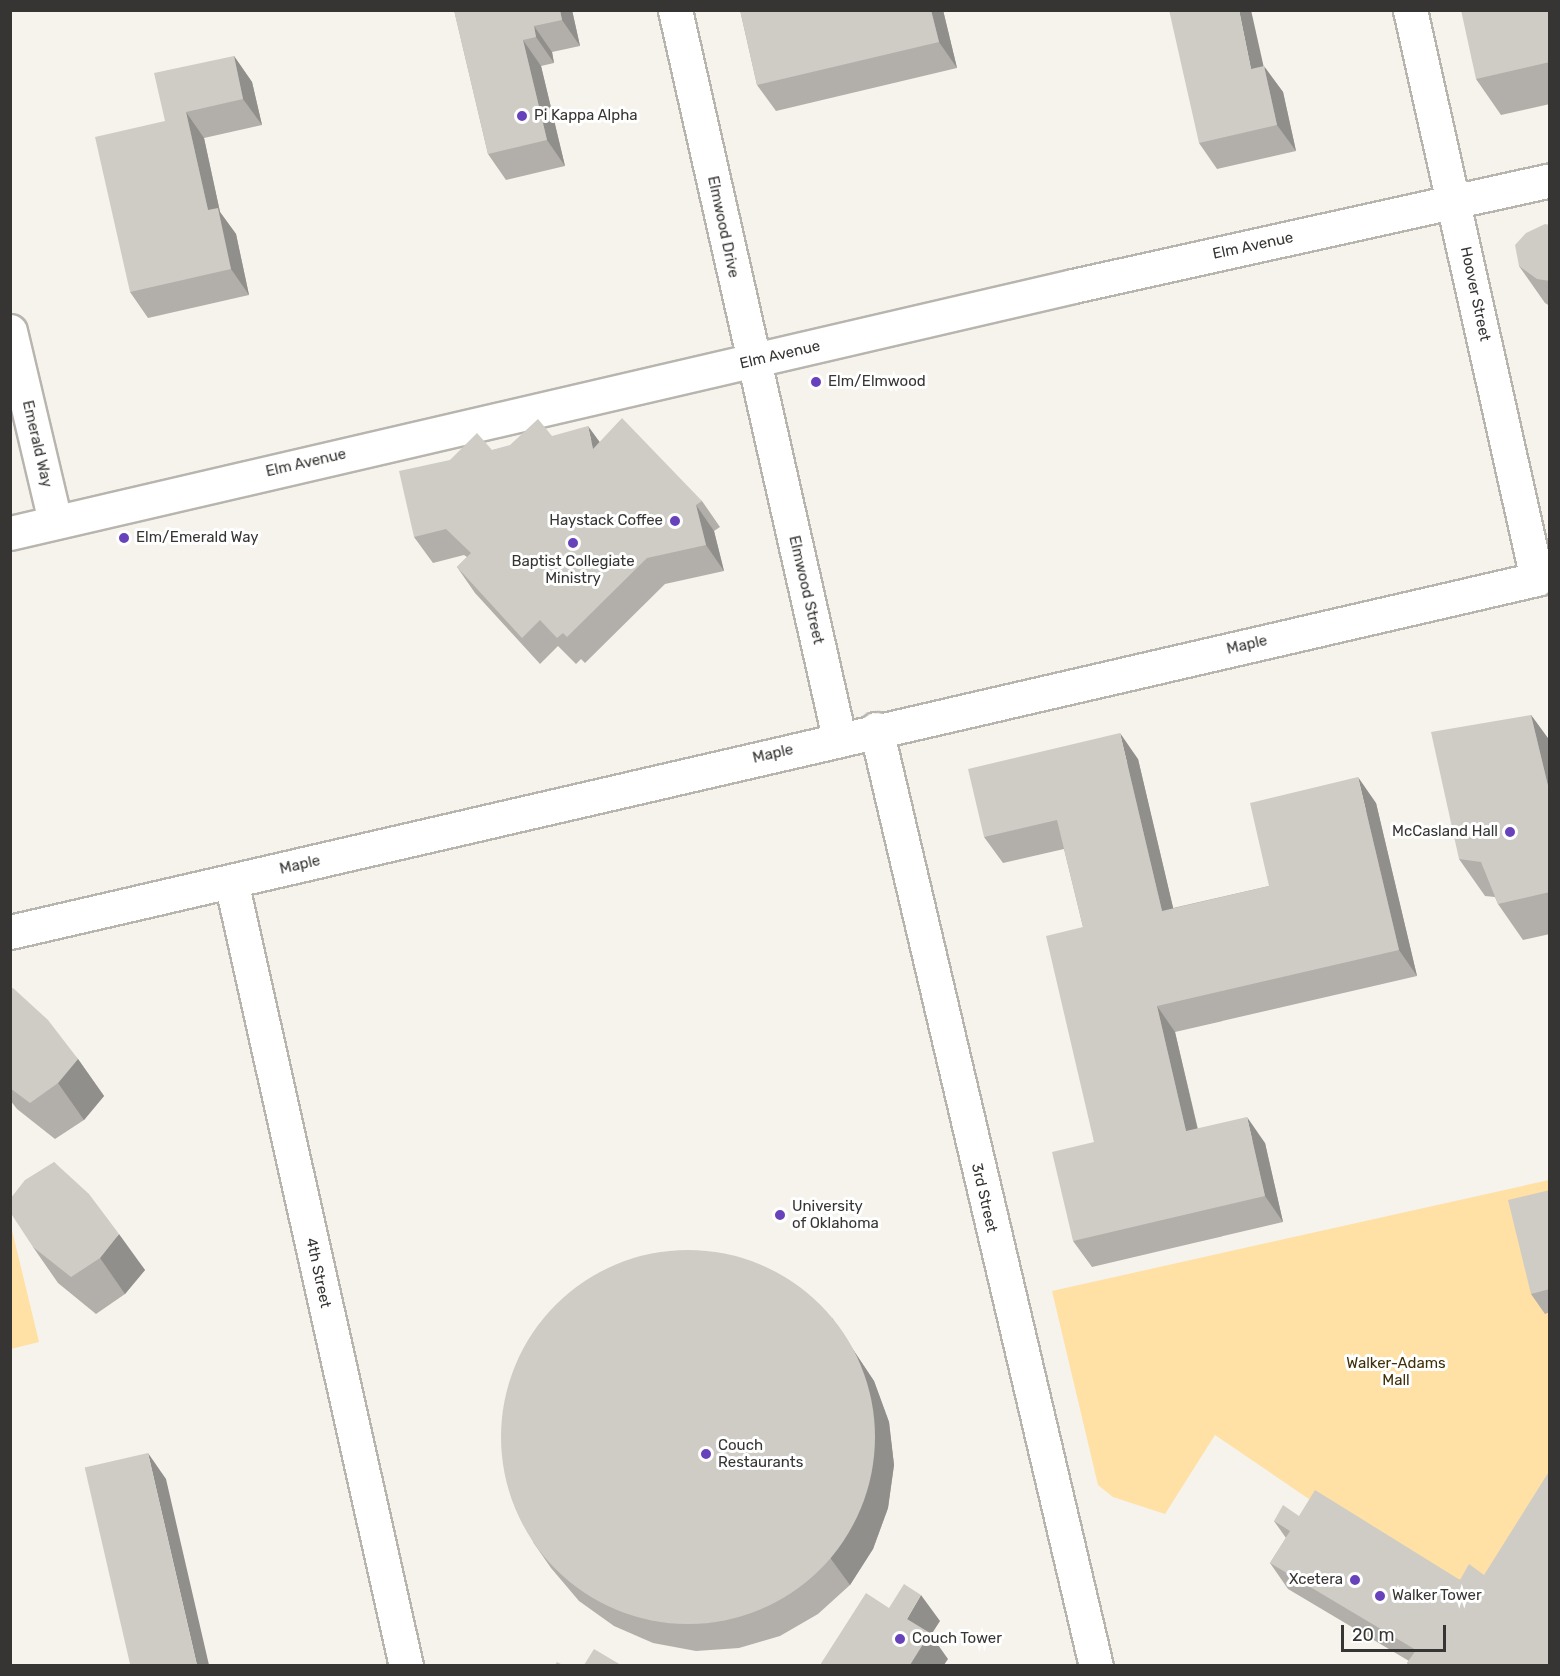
<!DOCTYPE html>
<html>
<head>
<meta charset="utf-8">
<style>
  body { margin:0 }
  #map { position:relative; width:1560px; height:1676px; overflow:hidden; background:#f6f3ec; font-family:Rubik,sans-serif }
  div>[style] { position:absolute }
  .green>* { inset:0; background:#ffe0a5 }
  .roads { filter:drop-shadow(2px 0 #b8b5af) drop-shadow(-2px 0 #b8b5af) drop-shadow(0 2px #b8b5af) drop-shadow(0 -2px #b8b5af) }
  .minor>* { height:33px; margin:-16.5px; padding:0 16.5px; transform-origin:16.5px; border-radius:16.5px; background:#fff }
  .wall>* { inset:0; background:#b2afaa }
  .shaded-wall>* { inset:0; background:#918f8b }
  .building>* { inset:0; background:#cfccc6; transform-origin:0 0 }
  .round { border-radius:50% }
  .dots>* { width:16px; height:16px; translate:-50% -50%; box-sizing:border-box; border:3px solid #fff; border-radius:50% }
  span { translate:-50% -50%; white-space:nowrap; text-align:center; line-height:1.15; -webkit-text-stroke:6px #fff; paint-order:stroke }
  .poi-label { font-size:15px; color:#363533 }
  .left { translate:0 -50%; text-align:left }
  .right { translate:-100% -50%; text-align:right }
  .street-label { font-size:15px; color:#363533 }
  .park-label { font-size:15px; color:#412f06 }
  .frame { position:absolute; inset:0; border:12px solid #363533; pointer-events:none }
  .scale { position:absolute; left:1341px; top:1625px; width:105px; height:27px; box-sizing:border-box; border:3px solid #363533; border-top:0; padding-left:8px; font-size:18px; line-height:21px; white-space:nowrap; color:#363533; -webkit-text-stroke:4px #fff; paint-order:stroke }
</style>
</head>
<body>
<div id="map">
  <div class="green">
    <i style="clip-path:polygon(1549px 1180px,1549px 1525px,1478px 1606px,1331px 1514px,1215px 1435px,1165px 1514px,1113px 1497px,1098px 1485px,1052px 1291px)"></i>
    <i style="clip-path:polygon(10px 1222px,39px 1342px,11px 1349px,10px 1349px)"></i>
  </div>
  <div class="roads">
    <div class="minor">
      <i style="left:675px;top:10px;width:746px;rotate:77.3deg"></i>
      <i style="left:10px;top:331px;width:196px;rotate:76.7deg"></i>
      <i style="left:10px;top:533px;width:1091px;rotate:-13.08deg"></i>
      <i style="left:1073px;top:286px;width:489px;rotate:-12.5deg"></i>
      <i style="left:876px;top:729px;width:962px;rotate:76.79deg"></i>
      <i style="left:231px;top:881px;width:804px;rotate:77.43deg"></i>
      <i style="left:10px;top:932px;width:1567px;rotate:-13.02deg"></i>
      <i style="left:1537px;top:579px;width:583px;rotate:-102.58deg"></i>
    </div>
  </div>
  <div class="wall">
    <i style="clip-path:polygon(454px 10px,572px 10px,580px 46px,552px 52px,554px 63px,541px 66px,565px 166px,506px 180px,488px 154px)"></i>
    <i style="clip-path:polygon(740px 10px,943px 10px,957px 68px,776px 111px,757px 85px)"></i>
    <i style="clip-path:polygon(1550px 10px,1550px 104px,1501px 115px,1476px 79px)"></i>
    <i style="clip-path:polygon(234px 56px,252px 82px,262px 125px,204px 138px,220px 212px,236px 234px,249px 295px,148px 318px,130px 292px,165px 121px)"></i>
    <i style="clip-path:polygon(1263px 66px,1283px 92px,1296px 151px,1217px 169px,1199px 143px)"></i>
    <i style="clip-path:polygon(1550px 225px,1550px 306px,1545px 303px,1519px 266px)"></i>
    <i style="clip-path:polygon(552px 436px,600px 442px,702px 501px,720px 527px,714px 531px,724px 571px,665px 584px,585px 663px,581px 659px,576px 664px,558px 646px,540px 664px,475px 593px,457px 567px,467px 557px,464px 555px,433px 563px,414px 537px,450px 460px)"></i>
    <i style="clip-path:polygon(1531px 715px,1550px 741px,1550px 934px,1523px 940px,1498px 904px,1495px 897px,1485px 896px,1459px 859px)"></i>
    <i style="clip-path:polygon(1138px 759px,1173px 908px,1269px 886px,1376px 803px,1417px 976px,1175px 1032px,1198px 1129px,1265px 1143px,1283px 1222px,1092px 1267px,1073px 1241px,1094px 1142px,1083px 927px,1064px 849px,1003px 863px,984px 837px)"></i>
    <i style="clip-path:polygon(10px 989px,78px 1059px,104px 1096px,84px 1120px,55px 1139px,17px 1109px,10px 1100px)"></i>
    <i style="clip-path:polygon(54px 1162px,145px 1270px,125px 1294px,96px 1314px,58px 1283px,33px 1247px)"></i>
    <i style="clip-path:polygon(1550px 1190px,1550px 1312px,1545px 1314px,1531px 1294px)"></i>
    <i style="clip-path:polygon(832px 1318px,874px 1381px,889px 1422px,894px 1465px,888px 1508px,873px 1549px,850px 1585px,818px 1614px,780px 1636px,739px 1648px,696px 1651px,653px 1643px,614px 1626px,579px 1601px,551px 1568px,533px 1542px)"></i>
    <i style="clip-path:polygon(1299px 1516px,1460px 1580px,1484px 1575px,1550px 1665px,1409px 1665px,1407px 1663px,1409px 1661px,1288px 1589px,1270px 1563px,1286px 1538px,1274px 1521px)"></i>
  </div>
  <div class="shaded-wall">
    <i style="clip-path:polygon(560px 10px,572px 10px,580px 46px,562px 20px)"></i>
    <i style="clip-path:polygon(931px 10px,943px 10px,957px 68px,939px 42px)"></i>
    <i style="clip-path:polygon(1239px 10px,1251px 10px,1270px 95px,1251px 69px)"></i>
    <i style="clip-path:polygon(534px 26px,552px 52px,554px 63px,536px 37px)"></i>
    <i style="clip-path:polygon(523px 40px,541px 66px,565px 166px,547px 140px)"></i>
    <i style="clip-path:polygon(234px 56px,252px 82px,262px 125px,243px 99px)"></i>
    <i style="clip-path:polygon(1264px 66px,1283px 92px,1296px 151px,1277px 125px)"></i>
    <i style="clip-path:polygon(186px 112px,204px 138px,220px 212px,236px 234px,249px 295px,231px 269px,208px 210px)"></i>
    <i style="clip-path:polygon(588px 426px,607px 452px,593px 449px)"></i>
    <i style="clip-path:polygon(696px 505px,714px 531px,724px 571px,706px 545px)"></i>
    <i style="clip-path:polygon(1531px 715px,1550px 741px,1550px 794px)"></i>
    <i style="clip-path:polygon(1120px 733px,1138px 759px,1180px 937px,1162px 911px)"></i>
    <i style="clip-path:polygon(1358px 777px,1376px 803px,1417px 976px,1399px 950px)"></i>
    <i style="clip-path:polygon(1157px 1006px,1175px 1032px,1204px 1157px,1186px 1131px)"></i>
    <i style="clip-path:polygon(78px 1059px,104px 1096px,84px 1120px,58px 1083px)"></i>
    <i style="clip-path:polygon(1247px 1117px,1265px 1143px,1283px 1222px,1265px 1196px)"></i>
    <i style="clip-path:polygon(119px 1234px,145px 1270px,125px 1294px,100px 1258px)"></i>
    <i style="clip-path:polygon(832px 1318px,874px 1381px,889px 1422px,894px 1465px,888px 1508px,873px 1549px,850px 1585px,831px 1559px)"></i>
    <i style="clip-path:polygon(148px 1453px,166px 1479px,209px 1665px,197px 1665px)"></i>
    <i style="clip-path:polygon(921px 1595px,940px 1621px,931px 1635px,948px 1659px,944px 1665px,910px 1665px,907px 1619px)"></i>
  </div>
  <div class="building">
    <i style="clip-path:polygon(454px 10px,560px 10px,562px 20px,534px 26px,536px 37px,523px 40px,547px 140px,488px 154px)"></i>
    <i style="clip-path:polygon(740px 10px,931px 10px,939px 42px,757px 85px)"></i>
    <i style="clip-path:polygon(1169px 10px,1239px 10px,1251px 69px,1264px 66px,1277px 125px,1199px 143px)"></i>
    <i style="clip-path:polygon(1461px 10px,1550px 10px,1550px 62px,1476px 79px)"></i>
    <i style="clip-path:polygon(234px 56px,243px 99px,186px 112px,208px 210px,218px 208px,231px 269px,130px 292px,95px 137px,165px 121px,154px 73px)"></i>
    <i style="clip-path:polygon(1545px 224px,1550px 225px,1550px 281px,1537px 279px,1519px 266px,1515px 245px,1526px 233px)"></i>
    <i style="clip-path:polygon(622px 418px,702px 501px,696px 505px,706px 545px,647px 558px,567px 637px,563px 633px,557px 638px,540px 620px,522px 638px,457px 567px,471px 553px,446px 529px,414px 537px,399px 471px,450px 460px,477px 433px,492px 450px,510px 445px,538px 419px,552px 436px,588px 426px,593px 449px)"></i>
    <i style="clip-path:polygon(1531px 715px,1550px 794px,1550px 892px,1498px 904px,1481px 862px,1459px 859px,1431px 732px)"></i>
    <i style="clip-path:polygon(1120px 733px,1162px 911px,1269px 886px,1250px 803px,1358px 777px,1399px 950px,1157px 1006px,1186px 1131px,1247px 1117px,1265px 1196px,1073px 1241px,1052px 1152px,1094px 1142px,1046px 936px,1083px 927px,1057px 820px,984px 837px,968px 769px)"></i>
    <i style="clip-path:polygon(13px 988px,48px 1020px,78px 1059px,58px 1083px,30px 1103px,10px 1088px,10px 989px)"></i>
    <i style="clip-path:polygon(54px 1162px,89px 1194px,119px 1234px,100px 1258px,71px 1277px,33px 1247px,10px 1212px,10px 1199px,25px 1180px)"></i>
    <i style="clip-path:polygon(1550px 1190px,1550px 1289px,1531px 1294px,1508px 1200px)"></i>
    <i class="round" style="left:501px;top:1250px;width:374px;height:374px"></i>
    <i style="left:148px;top:1453px;width:218px;height:65px;rotate:77deg"></i>
    <i style="clip-path:polygon(1550px 1470px,1550px 1665px,1411px 1665px,1407px 1663px,1416px 1650px,1270px 1563px,1290px 1531px,1274px 1521px,1283px 1505px,1299px 1516px,1315px 1490px,1460px 1580px,1469px 1564px,1484px 1575px)"></i>
    <i style="clip-path:polygon(904px 1584px,921px 1595px,907px 1619px,930px 1633px,910px 1665px,820px 1665px,866px 1593px,889px 1608px)"></i>
    <i style="clip-path:polygon(594px 1649px,621px 1665px,584px 1665px)"></i>
    <i style="clip-path:polygon(557px 1662px,563px 1665px,555px 1665px)"></i>
  </div>
  <div class="dots">
    <i style="left:522px;top:116px;background:#6742ba"></i>
    <i style="left:816px;top:382px;background:#6742ba"></i>
    <i style="left:675px;top:521px;background:#6742ba"></i>
    <i style="left:124px;top:538px;background:#6742ba"></i>
    <i style="left:573px;top:543px;background:#6742ba"></i>
    <i style="left:1510px;top:832px;background:#6742ba"></i>
    <i style="left:780px;top:1215px;background:#6742ba"></i>
    <i style="left:706px;top:1454px;background:#6742ba"></i>
    <i style="left:1355px;top:1580px;background:#6742ba"></i>
    <i style="left:1380px;top:1596px;background:#6742ba"></i>
    <i style="left:900px;top:1639px;background:#6742ba"></i>
  </div>
  <div class="poi-label">
    <span class="left" style="left:534px;top:116px">Pi Kappa Alpha</span>
    <span class="left" style="left:828px;top:382px">Elm/Elmwood</span>
    <span class="right" style="left:663px;top:521px">Haystack Coffee</span>
    <span class="left" style="left:136px;top:538px">Elm/Emerald Way</span>
    <span style="left:573px;top:570px">Baptist Collegiate<br>Ministry</span>
    <span class="right" style="left:1498px;top:832px">McCasland Hall</span>
    <span class="left" style="left:792px;top:1215px">University<br>of Oklahoma</span>
    <span class="left" style="left:718px;top:1454px">Couch<br>Restaurants</span>
    <span class="right" style="left:1343px;top:1580px">Xcetera</span>
    <span class="left" style="left:1392px;top:1596px">Walker Tower</span>
    <span class="left" style="left:912px;top:1639px">Couch Tower</span>
  </div>
  <div class="street-label">
    <span style="left:723px;top:227px;rotate:78deg">Elmwood Drive</span>
    <span style="left:1253px;top:246px;rotate:-12deg">Elm Avenue</span>
    <span style="left:1475px;top:294px;rotate:78deg">Hoover Street</span>
    <span style="left:780px;top:355px;rotate:-13deg">Elm Avenue</span>
    <span style="left:37px;top:444px;rotate:77deg">Emerald Way</span>
    <span style="left:306px;top:463px;rotate:-13deg">Elm Avenue</span>
    <span style="left:806px;top:590px;rotate:77deg">Elmwood Street</span>
    <span style="left:1247px;top:645px;rotate:-13deg">Maple</span>
    <span style="left:773px;top:754px;rotate:-13deg">Maple</span>
    <span style="left:300px;top:865px;rotate:-13deg">Maple</span>
    <span style="left:984px;top:1198px;rotate:77deg">3rd Street</span>
    <span style="left:318px;top:1273px;rotate:78deg">4th Street</span>
  </div>
  <div class="park-label">
    <span style="left:1396px;top:1372px">Walker-Adams<br>Mall</span>
  </div>
  <div class="frame"></div>
  <div class="scale">20 m</div>
</div>
</body>
</html>
